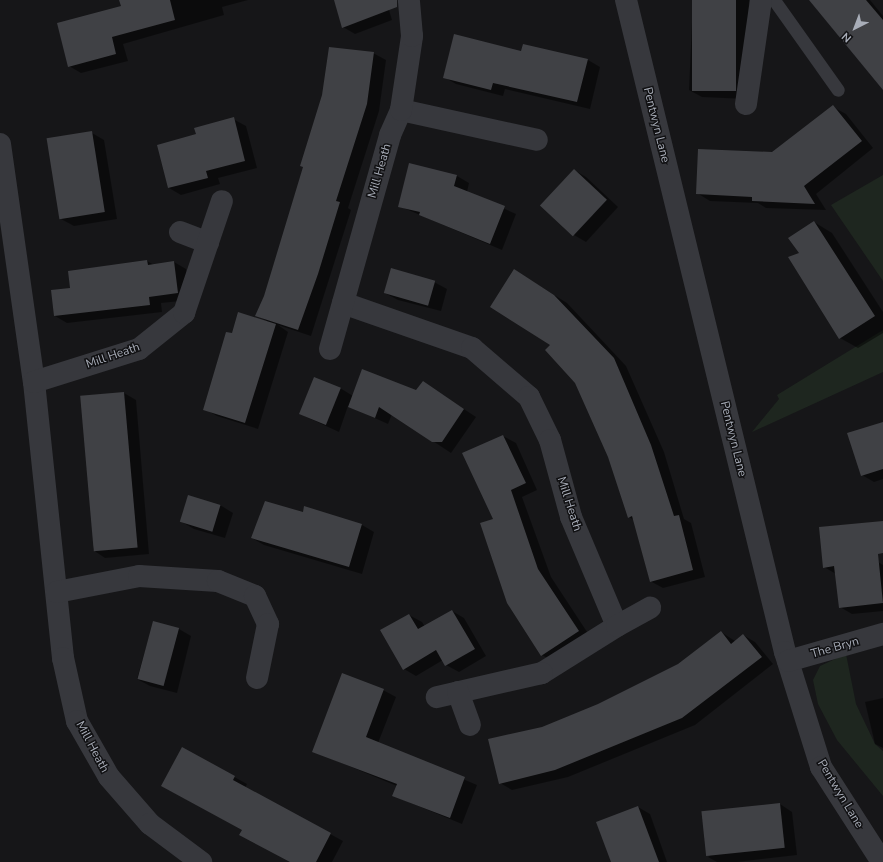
<!DOCTYPE html>
<html>
<head>
<meta charset="utf-8">
<style>
  body { margin:0 }
  #map { position:relative; width:883px; height:862px; overflow:hidden; background:#161618; font-family:"Nunito Sans",sans-serif }
  div>[style] { position:absolute }
  .green>* { inset:0; background:#1e261f }
  .shadow>* { inset:0; background:#0007 }
  .building>* { inset:0; background:#404145; transform-origin:0 0 }
  .service>* { height:13px; margin:-6.5px; padding:0 6.5px; transform-origin:6.5px; border-radius:6.5px; background:#37383d }
  .minor>* { height:22px; margin:-11px; padding:0 11px; transform-origin:11px; border-radius:11px; background:#37383d }
  span { translate:-50% -50%; white-space:nowrap; text-align:center; line-height:1.15; -webkit-text-stroke:3px #111113; paint-order:stroke }
  .street-label { font-size:12px; color:#a8adb8 }
  .north { position:absolute; left:835px; top:8px; width:40px; height:40px; -webkit-text-stroke:3px #111113; paint-order:stroke; rotate:222deg; font-size:11px; font-weight:700; line-height:16px; text-align:center; color:#a8adb8 }
  .north::after { content:''; display:block; margin:auto; width:14px; height:18px; background:#a8adb8; clip-path:polygon(50% 0,100% 100%,50% 72%,0 100%) }
</style>
</head>
<body>
<div id="map">
  <div class="green">
    <i style="clip-path:polygon(883px 175px,883px 281px,831px 205px)"></i>
    <i style="clip-path:polygon(883px 330px,883px 372px,752px 432px,779px 399px,777px 395px)"></i>
    <i style="clip-path:polygon(846px 654px,856px 704px,875px 744px,883px 751px,883px 796px,837px 740px,818px 704px,813px 680px,820px 666px)"></i>
  </div>
  <div class="shadow">
    <i style="clip-path:polygon(120px 0,248px 0,222px 7px,224px 15px,123px 44px,128px 61px,81px 73px,69px 66px,122px 7px)"></i>
    <i style="clip-path:polygon(335px 0,386px 0,392px 20px,355px 34px,343px 27px)"></i>
    <i style="clip-path:polygon(693px 0,749px 0,746px 99px,702px 97px,689px 90px)"></i>
    <i style="clip-path:polygon(810px 0,870px 0,883px 16px,883px 88px)"></i>
    <i style="clip-path:polygon(524px 45px,588px 60px,600px 67px,590px 109px,505px 89px,503px 96px,456px 84px,444px 77px,522px 52px)"></i>
    <i style="clip-path:polygon(373px 53px,386px 60px,379px 111px,348px 208px,351px 210px,311px 336px,278px 325px,288px 332px,258px 429px,217px 416px,205px 409px,233px 335px,267px 321px,257px 315px)"></i>
    <i style="clip-path:polygon(833px 107px,846px 114px,873px 148px,816px 194px,826px 210px,766px 208px,758px 203px,710px 201px,697px 193px,773px 153px)"></i>
    <i style="clip-path:polygon(233px 119px,246px 126px,257px 168px,218px 178px,220px 184px,181px 195px,169px 188px,197px 135px)"></i>
    <i style="clip-path:polygon(92px 133px,104px 140px,117px 219px,74px 226px,61px 219px)"></i>
    <i style="clip-path:polygon(410px 164px,457px 176px,469px 183px,467px 192px,516px 214px,502px 250px,399px 206px)"></i>
    <i style="clip-path:polygon(574px 170px,586px 177px,618px 207px,586px 242px,574px 235px)"></i>
    <i style="clip-path:polygon(814px 222px,832px 233px,883px 312px,883px 333px,858px 348px,840px 338px,800px 254px)"></i>
    <i style="clip-path:polygon(147px 261px,154px 265px,174px 262px,186px 269px,190px 300px,161px 303px,162px 312px,67px 323px,55px 316px,71px 289px)"></i>
    <i style="clip-path:polygon(514px 270px,567px 303px,626px 366px,664px 452px,684px 519px,691px 523px,705px 577px,663px 588px,650px 581px,634px 520px,629px 517px,609px 457px,576px 382px,552px 345px)"></i>
    <i style="clip-path:polygon(434px 282px,447px 289px,441px 311px,398px 300px,385px 293px)"></i>
    <i style="clip-path:polygon(340px 388px,353px 396px,435px 390px,476px 417px,451px 453px,392px 414px,388px 424px,348px 406px,339px 432px,300px 414px)"></i>
    <i style="clip-path:polygon(124px 393px,136px 400px,149px 554px,105px 558px,93px 550px)"></i>
    <i style="clip-path:polygon(883px 423px,883px 479px,874px 482px,862px 475px)"></i>
    <i style="clip-path:polygon(503px 436px,516px 443px,537px 490px,522px 497px,551px 577px,591px 638px,554px 662px,542px 655px,494px 520px)"></i>
    <i style="clip-path:polygon(220px 505px,233px 513px,225px 538px,194px 529px,182px 522px)"></i>
    <i style="clip-path:polygon(305px 508px,362px 525px,374px 532px,362px 574px,264px 545px,252px 538px,303px 513px)"></i>
    <i style="clip-path:polygon(878px 562px,883px 565px,883px 611px,852px 614px,840px 607px,836px 574px,824px 567px)"></i>
    <i style="clip-path:polygon(452px 611px,464px 618px,486px 656px,459px 672px,446px 665px,443px 660px,416px 676px,404px 669px,409px 615px,422px 622px,425px 627px)"></i>
    <i style="clip-path:polygon(153px 622px,179px 629px,191px 636px,177px 693px,150px 686px,137px 679px)"></i>
    <i style="clip-path:polygon(721px 632px,735px 641px,743px 635px,755px 642px,773px 664px,695px 725px,568px 777px,512px 790px,500px 783px,542px 728px,599px 705px,679px 665px)"></i>
    <i style="clip-path:polygon(383px 690px,396px 697px,378px 743px,477px 785px,462px 824px,394px 796px,397px 786px,313px 751px)"></i>
    <i style="clip-path:polygon(883px 698px,883px 748px,875px 744px,865px 702px)"></i>
    <i style="clip-path:polygon(182px 748px,247px 784px,245px 788px,343px 841px,332px 862px,291px 862px,243px 830px,162px 786px)"></i>
    <i style="clip-path:polygon(780px 804px,792px 812px,797px 855px,737px 862px,717px 862px,708px 857px)"></i>
    <i style="clip-path:polygon(638px 807px,650px 814px,667px 862px,612px 862px)"></i>
  </div>
  <div class="building">
    <i style="clip-path:polygon(119px 0,170px 0,175px 20px,112px 37px,116px 54px,68px 67px,57px 23px,121px 6px)"></i>
    <i style="clip-path:polygon(334px 0,397px 0,397px 7px,342px 28px)"></i>
    <i style="left:692px;top:0;width:44px;height:91px"></i>
    <i style="clip-path:polygon(809px 0,866px 0,883px 20px,883px 90px)"></i>
    <i style="clip-path:polygon(454px 34px,521px 51px,523px 44px,588px 59px,577px 102px,493px 83px,491px 90px,443px 78px)"></i>
    <i style="clip-path:polygon(329px 47px,374px 52px,367px 104px,336px 201px,340px 202px,318px 274px,298px 330px,255px 316px,264px 296px,303px 167px,300px 166px,322px 95px)"></i>
    <i style="clip-path:polygon(833px 105px,862px 141px,804px 186px,815px 204px,752px 201px,752px 197px,696px 194px,698px 149px,772px 152px)"></i>
    <i style="clip-path:polygon(234px 117px,245px 161px,206px 171px,208px 178px,168px 188px,157px 145px,196px 134px,194px 128px)"></i>
    <i style="left:92px;top:131px;width:82px;height:46px;rotate:81deg"></i>
    <i style="clip-path:polygon(409px 163px,457px 175px,454px 186px,505px 206px,490px 244px,419px 215px,420px 212px,398px 207px)"></i>
    <i style="left:574px;top:169px;width:45px;height:50px;rotate:43deg"></i>
    <i style="clip-path:polygon(814px 221px,875px 316px,839px 339px,788px 257px,799px 253px,788px 238px)"></i>
    <i style="clip-path:polygon(147px 260px,148px 265px,174px 261px,178px 293px,149px 297px,150px 305px,54px 316px,51px 290px,70px 288px,68px 271px)"></i>
    <i style="left:391px;top:268px;width:46px;height:26px;rotate:16deg"></i>
    <i style="clip-path:polygon(514px 269px,554px 295px,614px 358px,651px 445px,674px 516px,679px 515px,693px 570px,650px 582px,632px 516px,628px 518px,608px 457px,575px 383px,545px 350px,550px 345px,490px 307px)"></i>
    <i style="clip-path:polygon(238px 312px,276px 324px,245px 423px,203px 410px,226px 332px,232px 333px)"></i>
    <i style="clip-path:polygon(362px 369px,416px 390px,423px 381px,464px 409px,442px 442px,432px 442px,379px 407px,375px 418px,348px 407px)"></i>
    <i style="left:314px;top:377px;width:29px;height:40px;rotate:22deg"></i>
    <i style="left:124px;top:392px;width:156px;height:44px;rotate:85deg"></i>
    <i style="clip-path:polygon(883px 422px,883px 469px,861px 476px,847px 433px)"></i>
    <i style="clip-path:polygon(503px 435px,526px 483px,511px 490px,538px 569px,579px 631px,541px 656px,507px 603px,480px 523px,493px 519px,462px 453px)"></i>
    <i style="left:188px;top:495px;width:34px;height:28px;rotate:17deg"></i>
    <i style="clip-path:polygon(265px 501px,303px 512px,304px 506px,362px 524px,349px 567px,251px 538px)"></i>
    <i style="clip-path:polygon(883px 521px,883px 553px,878px 554px,883px 603px,839px 608px,834px 566px,823px 568px,819px 527px)"></i>
    <i style="clip-path:polygon(452px 610px,475px 649px,445px 666px,436px 650px,403px 670px,380px 630px,409px 614px,418px 629px)"></i>
    <i style="left:153px;top:621px;width:27px;height:60px;rotate:15deg"></i>
    <i style="clip-path:polygon(721px 631px,731px 644px,743px 634px,762px 657px,682px 718px,555px 770px,499px 784px,488px 739px,542px 727px,598px 704px,678px 664px)"></i>
    <i style="clip-path:polygon(342px 673px,384px 689px,366px 737px,465px 777px,450px 818px,392px 796px,397px 784px,312px 752px)"></i>
    <i style="clip-path:polygon(182px 747px,235px 776px,233px 780px,331px 833px,316px 862px,290px 862px,239px 835px,242px 830px,161px 786px)"></i>
    <i style="left:780px;top:803px;width:45px;height:79px;rotate:84deg"></i>
    <i style="clip-path:polygon(638px 806px,659px 862px,611px 862px,596px 822px)"></i>
  </div>
  <div class="service">
    <i style="left:774px;top:0;width:110px;rotate:54.6deg"></i>
  </div>
  <div class="minor">
    <i style="left:626px;top:0;width:671px;rotate:76.3deg"></i>
    <i style="left:785px;top:652px;width:121px;rotate:72.6deg"></i>
    <i style="left:821px;top:767px;width:113px;rotate:57.3deg"></i>
    <i style="left:746px;top:104px;width:105px;rotate:-81.8deg"></i>
    <i style="left:401px;top:110px;width:139px;rotate:12.4deg"></i>
    <i style="left:0;top:144px;width:240px;rotate:81.9deg"></i>
    <i style="left:34px;top:382px;width:278px;rotate:84deg"></i>
    <i style="left:63px;top:658px;width:65px;rotate:77.5deg"></i>
    <i style="left:77px;top:721px;width:64px;rotate:60.3deg"></i>
    <i style="left:109px;top:777px;width:62px;rotate:48.9deg"></i>
    <i style="left:150px;top:824px;width:64px;rotate:36.7deg"></i>
    <i style="left:180px;top:232px;width:30px;rotate:21deg"></i>
    <i style="left:343px;top:303px;width:137px;rotate:19.2deg"></i>
    <i style="left:472px;top:348px;width:75px;rotate:40.7deg"></i>
    <i style="left:529px;top:397px;width:48px;rotate:64deg"></i>
    <i style="left:550px;top:440px;width:80px;rotate:74.7deg"></i>
    <i style="left:571px;top:517px;width:118px;rotate:67.1deg"></i>
    <i style="left:617px;top:626px;width:89px;rotate:147.9deg"></i>
    <i style="left:542px;top:673px;width:108px;rotate:167.1deg"></i>
    <i style="left:330px;top:349px;width:222px;rotate:-74.3deg"></i>
    <i style="left:390px;top:135px;width:27px;rotate:-66deg"></i>
    <i style="left:401px;top:110px;width:75px;rotate:-81.5deg"></i>
    <i style="left:412px;top:36px;width:36px;rotate:-95deg"></i>
    <i style="left:34px;top:382px;width:110px;rotate:-17.4deg"></i>
    <i style="left:139px;top:349px;width:58px;rotate:-38.7deg"></i>
    <i style="left:184px;top:313px;width:118px;rotate:-71.3deg"></i>
    <i style="left:57px;top:592px;width:84px;rotate:-11deg"></i>
    <i style="left:139px;top:576px;width:79px;rotate:3.6deg"></i>
    <i style="left:218px;top:581px;width:40px;rotate:22deg"></i>
    <i style="left:255px;top:596px;width:31px;rotate:65deg"></i>
    <i style="left:268px;top:624px;width:55px;rotate:101.5deg"></i>
    <i style="left:617px;top:626px;width:38px;rotate:-29deg"></i>
    <i style="left:788px;top:661px;width:99px;rotate:-15.9deg"></i>
    <i style="left:458px;top:692px;width:35px;rotate:70deg"></i>
  </div>
  <div class="street-label">
    <span style="left:656px;top:125px;rotate:76deg">Pentwyn Lane</span>
    <span style="left:380px;top:171px;rotate:-74deg">Mill Heath</span>
    <span style="left:113px;top:356px;rotate:-19deg">Mill Heath</span>
    <span style="left:733px;top:439px;rotate:76deg">Pentwyn Lane</span>
    <span style="left:569px;top:504px;rotate:72deg">Mill Heath</span>
    <span style="left:835px;top:648px;rotate:-16deg">The Bryn</span>
    <span style="left:92px;top:747px;rotate:62deg">Mill Heath</span>
    <span style="left:840px;top:794px;rotate:59deg">Pentwyn Lane</span>
  </div>
  <div class="north">N</div>
</div>
</body>
</html>
